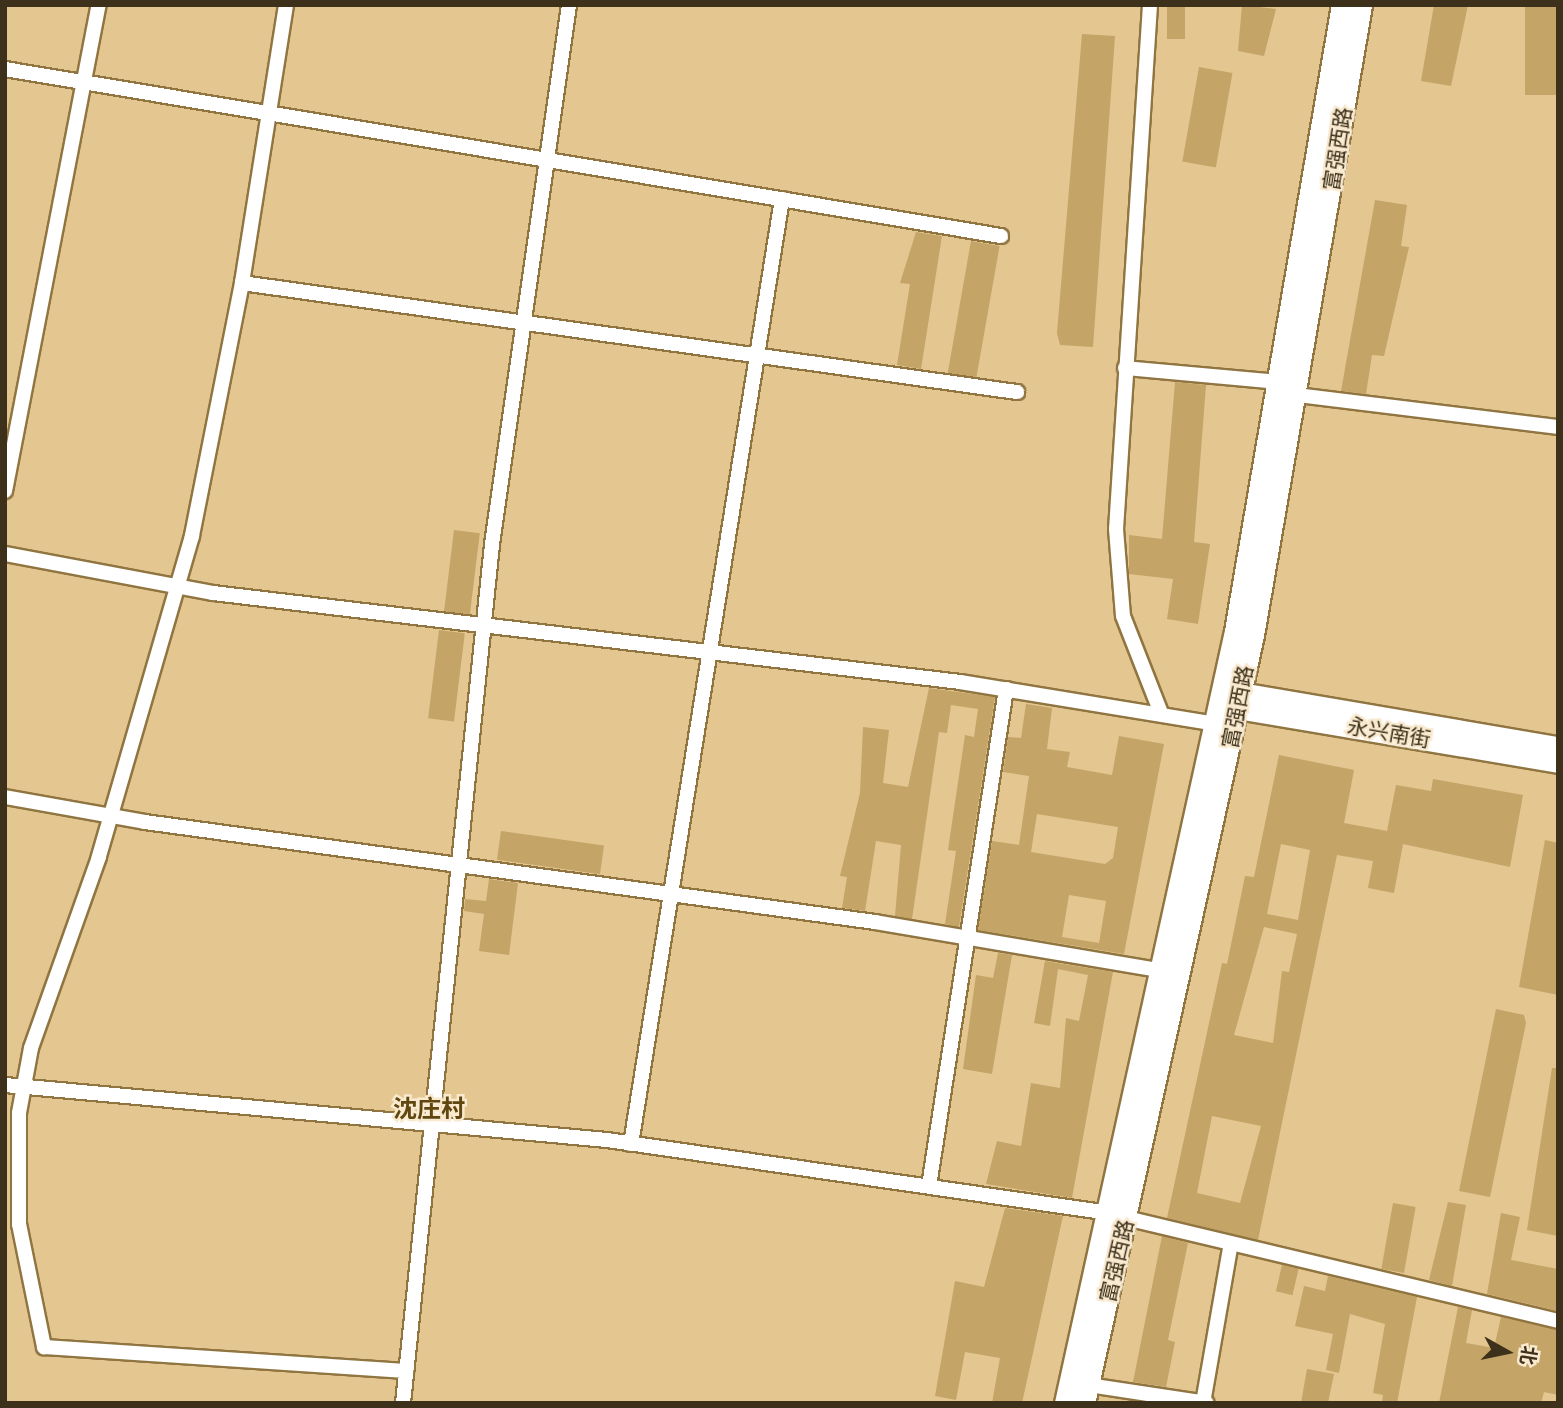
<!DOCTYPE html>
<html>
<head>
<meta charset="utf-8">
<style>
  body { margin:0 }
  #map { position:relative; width:1563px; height:1408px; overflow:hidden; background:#e3c690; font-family:"Work Sans","Noto Sans SC",sans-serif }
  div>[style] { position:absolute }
  .building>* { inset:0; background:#c4a467; transform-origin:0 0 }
  .roads { filter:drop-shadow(2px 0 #907541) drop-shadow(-2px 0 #907541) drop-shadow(0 2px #907541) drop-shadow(0 -2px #907541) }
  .minor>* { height:14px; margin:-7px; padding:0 7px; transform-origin:7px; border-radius:7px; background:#fff }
  .secondary>* { height:21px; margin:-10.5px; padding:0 10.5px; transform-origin:10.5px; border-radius:10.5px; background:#fff }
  span { translate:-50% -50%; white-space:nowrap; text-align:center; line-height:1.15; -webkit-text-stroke:5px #f8e9cf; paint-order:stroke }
  .street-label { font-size:21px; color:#3d311b }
  .quarter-label { font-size:24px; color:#60470f; font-weight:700 }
  .frame { position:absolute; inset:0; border:7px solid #3d311b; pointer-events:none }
  .north { position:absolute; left:1472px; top:1317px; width:70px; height:70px; -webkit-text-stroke:5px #f8e9cf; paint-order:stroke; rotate:99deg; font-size:19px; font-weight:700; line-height:28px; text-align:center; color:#3d311b }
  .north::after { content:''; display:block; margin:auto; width:24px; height:32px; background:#3d311b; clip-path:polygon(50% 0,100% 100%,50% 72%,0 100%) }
</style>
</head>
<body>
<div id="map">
  <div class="building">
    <i style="left:1167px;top:5px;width:18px;height:34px"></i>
    <i style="clip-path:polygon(1242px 5px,1276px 9px,1264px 56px,1238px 51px)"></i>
    <i style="clip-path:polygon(1434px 5px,1468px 5px,1451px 86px,1421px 81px)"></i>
    <i style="left:1525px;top:5px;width:33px;height:90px"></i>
    <i style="clip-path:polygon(1082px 34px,1115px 36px,1093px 347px,1060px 345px,1057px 333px)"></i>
    <i style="left:1199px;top:67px;width:34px;height:96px;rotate:10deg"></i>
    <i style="clip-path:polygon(1375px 200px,1407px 205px,1401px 246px,1409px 247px,1384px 356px,1372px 355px,1366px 394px,1341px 391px)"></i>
    <i style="clip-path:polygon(916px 232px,942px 236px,921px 369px,897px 365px,910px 284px,900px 283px)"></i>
    <i style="left:971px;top:241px;width:29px;height:134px;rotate:10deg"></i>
    <i style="clip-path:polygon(1175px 382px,1206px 385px,1194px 542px,1210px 544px,1198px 624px,1167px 619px,1173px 579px,1129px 574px,1129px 535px,1162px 539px)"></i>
    <i style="left:454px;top:530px;width:26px;height:82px;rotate:7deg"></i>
    <i style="left:439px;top:630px;width:26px;height:89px;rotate:7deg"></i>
    <i style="clip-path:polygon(929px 688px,995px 697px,959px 927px,945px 924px,956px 851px,948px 850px,965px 735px,974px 737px,978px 709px,951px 705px,947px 733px,939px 732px,912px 919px,895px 916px,901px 845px,876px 841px,865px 911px,842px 908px,847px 877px,840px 876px,860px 793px,863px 727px,889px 730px,883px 783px,908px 787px)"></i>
    <i style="clip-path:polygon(evenodd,1026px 704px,1052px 708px,1047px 749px,1070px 752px,1067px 767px,1112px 775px,1119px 736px,1164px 744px,1124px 954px,978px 930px,992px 841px,1019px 845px,1029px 776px,1003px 772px,1008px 737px,1021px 738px,1026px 704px,1037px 814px,1118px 827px,1113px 858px,1105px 864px,1031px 852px,1037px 814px,1026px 704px,1069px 895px,1106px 901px,1099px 943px,1062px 937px,1069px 895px)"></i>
    <i style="clip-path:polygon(evenodd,1279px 755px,1354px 770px,1344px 823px,1387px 831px,1396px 785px,1431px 791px,1433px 779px,1523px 795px,1510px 867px,1403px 844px,1394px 893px,1368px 888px,1373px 861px,1337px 855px,1258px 1240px,1167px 1218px,1222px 963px,1227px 964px,1245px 876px,1254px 877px,1279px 755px,1281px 844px,1310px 850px,1298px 920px,1267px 914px,1281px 844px,1279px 755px,1264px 927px,1297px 934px,1289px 972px,1282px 971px,1273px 1043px,1234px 1035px,1264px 927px,1279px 755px,1212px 1116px,1261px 1126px,1240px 1203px,1197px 1193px,1212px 1116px)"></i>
    <i style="left:501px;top:831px;width:104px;height:29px;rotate:8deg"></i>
    <i style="clip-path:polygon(1545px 840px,1558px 843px,1558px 995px,1519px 987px)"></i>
    <i style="clip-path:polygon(489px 879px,518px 883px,509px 955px,479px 951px,484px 914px,464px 911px,465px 899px,486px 901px)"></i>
    <i style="clip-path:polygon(998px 953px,1012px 955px,992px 1074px,963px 1069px,976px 975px,993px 978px)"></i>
    <i style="clip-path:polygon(1045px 961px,1113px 972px,1072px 1198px,986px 1184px,997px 1141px,1021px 1146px,1031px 1083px,1060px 1088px,1066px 1018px,1079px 1021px,1088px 975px,1058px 969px,1050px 1026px,1034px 1023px)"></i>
    <i style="clip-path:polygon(1496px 1009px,1524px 1015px,1526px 1023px,1490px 1197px,1459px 1191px)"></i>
    <i style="clip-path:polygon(1552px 1068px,1558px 1068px,1558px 1236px,1527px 1230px)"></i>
    <i style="clip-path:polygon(1448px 1202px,1466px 1205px,1452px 1286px,1429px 1280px)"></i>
    <i style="left:1393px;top:1203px;width:23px;height:67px;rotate:10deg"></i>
    <i style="clip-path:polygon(1005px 1208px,1063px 1216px,1022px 1403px,992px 1403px,1000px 1358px,965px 1352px,956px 1400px,935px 1396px,955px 1281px,984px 1287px)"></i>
    <i style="clip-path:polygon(1501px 1213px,1520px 1217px,1511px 1260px,1558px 1269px,1558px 1311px,1487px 1294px)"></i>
    <i style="clip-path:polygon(1162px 1236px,1188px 1243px,1168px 1340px,1175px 1342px,1166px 1387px,1133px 1382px)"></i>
    <i style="left:1282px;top:1265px;width:17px;height:27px;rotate:13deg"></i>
    <i style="clip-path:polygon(1328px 1276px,1417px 1297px,1397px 1403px,1382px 1403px,1383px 1395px,1373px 1393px,1385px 1324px,1350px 1314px,1339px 1373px,1326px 1370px,1333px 1334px,1295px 1326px,1304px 1286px,1325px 1291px)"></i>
    <i style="clip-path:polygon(1458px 1307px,1472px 1310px,1466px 1343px,1494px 1348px,1501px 1317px,1558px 1330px,1558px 1395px,1544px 1392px,1541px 1403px,1439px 1403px)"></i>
    <i style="clip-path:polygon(1307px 1369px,1334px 1374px,1328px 1403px,1301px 1403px)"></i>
  </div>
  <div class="roads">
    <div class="minor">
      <i style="left:286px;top:5px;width:281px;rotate:99deg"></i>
      <i style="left:242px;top:283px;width:258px;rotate:101.2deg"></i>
      <i style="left:192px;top:536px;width:334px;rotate:106.2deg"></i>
      <i style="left:99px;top:857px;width:203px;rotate:109.6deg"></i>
      <i style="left:31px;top:1048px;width:66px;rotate:100.5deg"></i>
      <i style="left:19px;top:1113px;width:111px;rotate:90deg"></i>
      <i style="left:19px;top:1224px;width:126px;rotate:78.5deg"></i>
      <i style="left:44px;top:1347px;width:363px;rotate:3.8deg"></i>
      <i style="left:1150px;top:5px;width:525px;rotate:93.71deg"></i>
      <i style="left:1116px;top:529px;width:87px;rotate:85.4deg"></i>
      <i style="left:1123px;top:616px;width:104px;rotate:68.6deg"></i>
      <i style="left:5px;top:69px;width:1010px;rotate:9.52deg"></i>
      <i style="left:242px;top:283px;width:783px;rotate:8.01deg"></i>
      <i style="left:1125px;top:368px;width:156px;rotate:5.2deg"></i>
      <i style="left:1297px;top:395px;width:263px;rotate:7deg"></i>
      <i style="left:5px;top:491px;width:495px;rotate:-79.1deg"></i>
      <i style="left:5px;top:554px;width:212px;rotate:10.6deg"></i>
      <i style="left:213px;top:593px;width:752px;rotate:6.79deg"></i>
      <i style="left:960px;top:682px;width:259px;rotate:9.3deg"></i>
      <i style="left:5px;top:797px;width:142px;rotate:10.1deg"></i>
      <i style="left:145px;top:822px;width:737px;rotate:7.8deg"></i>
      <i style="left:875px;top:922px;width:293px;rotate:9.6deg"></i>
      <i style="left:5px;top:1085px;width:605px;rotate:5.22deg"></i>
      <i style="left:607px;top:1140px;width:507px;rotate:8.27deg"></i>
      <i style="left:631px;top:1144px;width:957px;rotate:-80.92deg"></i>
      <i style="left:929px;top:1186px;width:503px;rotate:-81.19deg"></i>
      <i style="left:1126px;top:1218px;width:444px;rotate:13.4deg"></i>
      <i style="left:1088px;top:1385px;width:120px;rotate:8.6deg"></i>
      <i style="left:403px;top:1403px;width:864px;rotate:-84.08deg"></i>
      <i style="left:492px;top:544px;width:544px;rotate:-81.87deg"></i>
      <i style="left:1203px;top:1403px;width:162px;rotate:-80.1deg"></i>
    </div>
    <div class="secondary">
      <i style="left:1229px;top:691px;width:334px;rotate:9.7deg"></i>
      <i style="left:1225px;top:706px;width:338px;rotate:9.5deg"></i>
      <i style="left:1065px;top:1403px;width:790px;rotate:-77.58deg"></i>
      <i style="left:1235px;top:631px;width:635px;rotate:-80.3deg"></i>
      <i style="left:1084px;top:1403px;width:786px;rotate:-77.59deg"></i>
      <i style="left:1253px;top:635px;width:639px;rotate:-80.27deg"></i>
    </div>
  </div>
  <div class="street-label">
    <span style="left:1338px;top:149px;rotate:-81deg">富强西路</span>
    <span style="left:1238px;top:707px;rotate:-79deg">富强西路</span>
    <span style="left:1389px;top:733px;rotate:10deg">永兴南街</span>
    <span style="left:1117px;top:1261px;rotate:-77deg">富强西路</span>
  </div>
  <div class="quarter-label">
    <span style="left:429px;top:1110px">沈庄村</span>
  </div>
  <div class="frame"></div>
  <div class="north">北</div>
</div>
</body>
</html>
